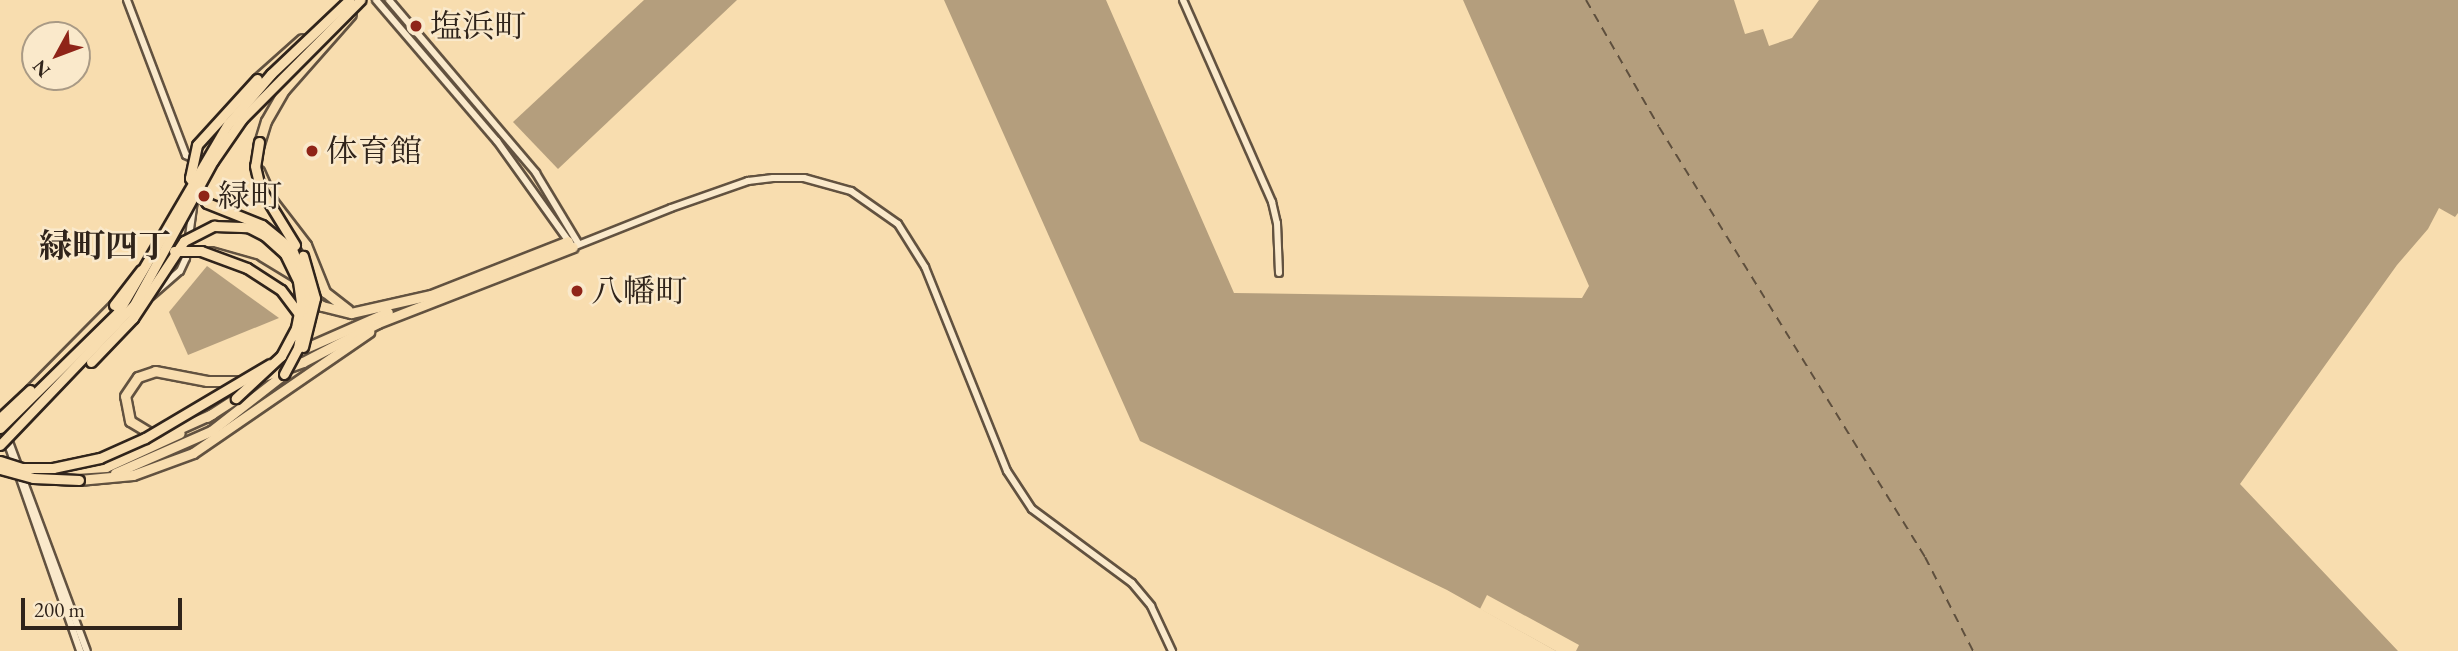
<!DOCTYPE html>
<html>
<head>
<meta charset="utf-8">
<style>
  body { margin:0 }
  #map { position:relative; width:2458px; height:651px; overflow:hidden; background:#f8ddaf; font-family:"EB Garamond","Noto Serif JP",serif }
  div>[style] { position:absolute }
  .water>* { inset:0; background:#b49e7d }
  .pier>* { inset:0; background:#f8ddaf }
  .ferry>* { height:2px; margin-top:-1px; transform-origin:0; background:repeating-linear-gradient(90deg,#5e4f3d 0 9px,transparent 0 16px) }
  .roads { filter:drop-shadow(2px 0 #625240) drop-shadow(-2px 0 #625240) drop-shadow(0 2px #625240) drop-shadow(0 -2px #625240) }
  .minor>* { height:6px; margin:-3px; padding:0 3px; transform-origin:3px; border-radius:3px; background:#fae9cb }
  .highway>* { height:9px; margin:-4.5px; padding:0 4.5px; transform-origin:4.5px; border-radius:4.5px; background:#f8ddaf }
  .bridges { filter:drop-shadow(2px 0 #30241b) drop-shadow(-2px 0 #30241b) drop-shadow(0 2px #30241b) drop-shadow(0 -2px #30241b) }
  .highway-bridge>* { height:9px; margin:-4.5px; padding:0 4.5px; transform-origin:4.5px; border-radius:4.5px; background:#f8ddaf }
  .dots>* { width:19px; height:19px; translate:-50% -50%; box-sizing:border-box; border:4px solid #fae9cb; border-radius:50% }
  span { translate:-50% -50%; white-space:nowrap; text-align:center; line-height:1.15; -webkit-text-stroke:5px #fae9cb; paint-order:stroke }
  .poi-label { font-size:32px; color:#30241b }
  .left { translate:0 -50%; text-align:left }
  .neighbourhood-label { font-size:33px; color:#30241b; font-weight:700 }
  .north { position:absolute; left:21px; top:21px; width:70px; height:70px; box-sizing:border-box; background:#fae9cb; border:2px solid #a99a85; border-radius:50%; rotate:229deg; font-size:19px; font-weight:700; line-height:28px; text-align:center; color:#30241b }
  .north::after { content:''; display:block; margin:auto; width:24px; height:32px; background:#8f2418; clip-path:polygon(50% 0,100% 100%,50% 72%,0 100%) }
  .scale { position:absolute; left:21px; top:598px; width:161px; height:32px; box-sizing:border-box; border:4px solid #30241b; border-top:0; padding-left:9px; font-size:21px; line-height:24px; white-space:nowrap; color:#30241b; -webkit-text-stroke:5px #fae9cb; paint-order:stroke }
</style>
</head>
<body>
<div id="map">
  <div class="water">
    <i style="clip-path:polygon(644px 0,737px 0,558px 169px,513px 122px)"></i>
    <i style="clip-path:polygon(944px 0,1106px 0,1234px 293px,1582px 298px,1589px 286px,1463px 0,1734px 0,1745px 34px,1763px 29px,1769px 46px,1792px 38px,1819px 0,2458px 0,2458px 213px,2455px 217px,2439px 208px,2428px 229px,2397px 265px,2240px 484px,2398px 651px,1556px 651px,1447px 590px,1140px 441px)"></i>
    <i style="clip-path:polygon(207px 266px,279px 318px,188px 355px,169px 312px)"></i>
  </div>
  <div class="pier">
    <i style="clip-path:polygon(1487px 595px,1579px 645px,1576px 651px,1556px 651px,1480px 609px)"></i>
  </div>
  <div class="ferry">
    <i style="left:1586px;top:0;width:146px;rotate:60.1deg"></i>
    <i style="left:1659px;top:127px;width:506px;rotate:58.26deg"></i>
    <i style="left:1925px;top:557px;width:106px;rotate:62.9deg"></i>
  </div>
  <div class="roads">
    <div class="minor">
      <i style="left:127px;top:0;width:166px;rotate:69.2deg"></i>
      <i style="left:186px;top:155px;width:11px;rotate:27deg"></i>
      <i style="left:376px;top:0;width:186px;rotate:49.4deg"></i>
      <i style="left:497px;top:141px;width:130px;rotate:54.4deg"></i>
      <i style="left:573px;top:247px;width:105px;rotate:-21.7deg"></i>
      <i style="left:671px;top:208px;width:82px;rotate:-19.3deg"></i>
      <i style="left:748px;top:181px;width:25px;rotate:-7deg"></i>
      <i style="left:773px;top:178px;width:31px"></i>
      <i style="left:804px;top:178px;width:49px;rotate:15.5deg"></i>
      <i style="left:851px;top:191px;width:57px;rotate:35.1deg"></i>
      <i style="left:898px;top:224px;width:51px;rotate:57.9deg"></i>
      <i style="left:925px;top:267px;width:220px;rotate:68.1deg"></i>
      <i style="left:1007px;top:471px;width:45px;rotate:56.7deg"></i>
      <i style="left:1032px;top:509px;width:124px;rotate:36.5deg"></i>
      <i style="left:1132px;top:583px;width:30px;rotate:50deg"></i>
      <i style="left:1151px;top:606px;width:50px;rotate:65deg"></i>
      <i style="left:389px;top:0;width:227px;rotate:49.6deg"></i>
      <i style="left:536px;top:173px;width:82px;rotate:59deg"></i>
      <i style="left:1183px;top:0;width:221px;rotate:66.2deg"></i>
      <i style="left:1272px;top:202px;width:22px;rotate:77deg"></i>
      <i style="left:1277px;top:223px;width:50px;rotate:87.7deg"></i>
      <i style="left:266px;top:85px;width:91px;rotate:-43.2deg"></i>
      <i style="left:151px;top:296px;width:38px;rotate:-41deg"></i>
      <i style="left:180px;top:271px;width:14px;rotate:-65deg"></i>
      <i style="left:186px;top:258px;width:59px;rotate:-82.1deg"></i>
      <i style="left:2px;top:423px;width:243px;rotate:69.6deg"></i>
      <i style="left:11px;top:423px;width:59px;rotate:-42.9deg"></i>
      <i style="left:6px;top:438px;width:225px;rotate:70.8deg"></i>
    </div>
    <div class="highway">
      <i style="left:257px;top:79px;width:60px;rotate:-41.6deg"></i>
      <i style="left:258px;top:147px;width:27px;rotate:-73deg"></i>
      <i style="left:266px;top:121px;width:36px;rotate:-60deg"></i>
      <i style="left:284px;top:90px;width:101px;rotate:-48.6deg"></i>
      <i style="left:259px;top:171px;width:34px;rotate:66deg"></i>
      <i style="left:273px;top:202px;width:54px;rotate:52.5deg"></i>
      <i style="left:306px;top:245px;width:51px;rotate:68deg"></i>
      <i style="left:325px;top:292px;width:29px;rotate:38deg"></i>
      <i style="left:211px;top:252px;width:44px;rotate:15.9deg"></i>
      <i style="left:253px;top:264px;width:81px;rotate:31.3deg"></i>
      <i style="left:322px;top:306px;width:30px;rotate:14deg"></i>
      <i style="left:351px;top:313px;width:82px;rotate:-12.7deg"></i>
      <i style="left:431px;top:295px;width:147px;rotate:-21.5deg"></i>
      <i style="left:276px;top:361px;width:122px;rotate:-23.6deg"></i>
      <i style="left:255px;top:379px;width:51px;rotate:-19.5deg"></i>
      <i style="left:303px;top:362px;width:85px;rotate:-27.5deg"></i>
      <i style="left:378px;top:323px;width:209px;rotate:-21.3deg"></i>
      <i style="left:30px;top:390px;width:120px;rotate:-45.3deg"></i>
      <i style="left:212px;top:414px;width:39px;rotate:156deg"></i>
      <i style="left:176px;top:430px;width:26px;rotate:173deg"></i>
      <i style="left:150px;top:433px;width:23px;rotate:-149deg"></i>
      <i style="left:130px;top:421px;width:25px;rotate:-101deg"></i>
      <i style="left:125px;top:396px;width:23px;rotate:-56deg"></i>
      <i style="left:138px;top:377px;width:18px;rotate:-19deg"></i>
      <i style="left:155px;top:371px;width:53px;rotate:10.9deg"></i>
      <i style="left:207px;top:381px;width:35px"></i>
      <i style="left:207px;top:417px;width:35px;rotate:-33deg"></i>
      <i style="left:45px;top:471px;width:61px;rotate:-3.8deg"></i>
      <i style="left:106px;top:467px;width:81px;rotate:-24.7deg"></i>
      <i style="left:115px;top:473px;width:105px;rotate:-23.6deg"></i>
      <i style="left:211px;top:431px;width:93px;rotate:-38deg"></i>
      <i style="left:79px;top:480px;width:54px;rotate:-5.3deg"></i>
      <i style="left:133px;top:475px;width:64px;rotate:-20.1deg"></i>
      <i style="left:193px;top:453px;width:214px;rotate:-34.5deg"></i>
    </div>
  </div>
  <div class="bridges">
    <div class="highway-bridge">
      <i style="left:257px;top:79px;width:89px;rotate:132.3deg"></i>
      <i style="left:197px;top:145px;width:34px;rotate:102deg"></i>
      <i style="left:190px;top:178px;width:30px;rotate:56deg"></i>
      <i style="left:207px;top:203px;width:59px;rotate:21.8deg"></i>
      <i style="left:262px;top:225px;width:38px;rotate:39deg"></i>
      <i style="left:292px;top:249px;width:45px;rotate:69.1deg"></i>
      <i style="left:308px;top:291px;width:26px;rotate:94deg"></i>
      <i style="left:306px;top:317px;width:21px;rotate:113deg"></i>
      <i style="left:259px;top:142px;width:24px;rotate:99deg"></i>
      <i style="left:255px;top:166px;width:23px;rotate:77deg"></i>
      <i style="left:260px;top:188px;width:67px;rotate:58.4deg"></i>
      <i style="left:174px;top:251px;width:27px"></i>
      <i style="left:201px;top:251px;width:49px;rotate:20.3deg"></i>
      <i style="left:247px;top:268px;width:40px;rotate:32.9deg"></i>
      <i style="left:281px;top:290px;width:30px;rotate:53deg"></i>
      <i style="left:114px;top:305px;width:44px;rotate:-52.4deg"></i>
      <i style="left:303px;top:347px;width:50px;rotate:-76.2deg"></i>
      <i style="left:315px;top:298px;width:44px;rotate:-105.9deg"></i>
      <i style="left:91px;top:362px;width:61px;rotate:-46.3deg"></i>
      <i style="left:133px;top:318px;width:92px;rotate:-56.5deg"></i>
      <i style="left:184px;top:241px;width:34px;rotate:-27deg"></i>
      <i style="left:214px;top:226px;width:34px;rotate:2deg"></i>
      <i style="left:248px;top:227px;width:18px;rotate:27deg"></i>
      <i style="left:264px;top:235px;width:28px;rotate:42deg"></i>
      <i style="left:285px;top:254px;width:30px;rotate:64deg"></i>
      <i style="left:298px;top:281px;width:21px;rotate:82deg"></i>
      <i style="left:301px;top:302px;width:26px;rotate:101deg"></i>
      <i style="left:296px;top:328px;width:32px;rotate:118deg"></i>
      <i style="left:281px;top:356px;width:62px;rotate:137deg"></i>
      <i style="left:284px;top:374px;width:30px;rotate:-62deg"></i>
      <i style="left:298px;top:348px;width:17px;rotate:-80deg"></i>
      <i style="left:0;top:418px;width:41px;rotate:-43deg"></i>
      <i style="left:0;top:428px;width:165px;rotate:-44.5deg"></i>
      <i style="left:118px;top:312px;width:218px;rotate:-59.7deg"></i>
      <i style="left:228px;top:124px;width:66px;rotate:-49.3deg"></i>
      <i style="left:271px;top:74px;width:108px;rotate:-43.5deg"></i>
      <i style="left:0;top:445px;width:194px;rotate:-46.3deg"></i>
      <i style="left:134px;top:305px;width:164px;rotate:-61.3deg"></i>
      <i style="left:213px;top:161px;width:51px;rotate:-55.4deg"></i>
      <i style="left:242px;top:119px;width:168px;rotate:-45.2deg"></i>
      <i style="left:0;top:461px;width:23px;rotate:18deg"></i>
      <i style="left:22px;top:468px;width:31px"></i>
      <i style="left:53px;top:468px;width:48px;rotate:-12deg"></i>
      <i style="left:100px;top:458px;width:49px;rotate:-24deg"></i>
      <i style="left:145px;top:438px;width:145px;rotate:-30.6deg"></i>
      <i style="left:0;top:469px;width:34px;rotate:15deg"></i>
      <i style="left:33px;top:478px;width:46px;rotate:2.5deg"></i>
    </div>
  </div>
  <div class="dots">
    <i style="left:416px;top:26px;background:#8f2418"></i>
    <i style="left:312px;top:151px;background:#8f2418"></i>
    <i style="left:204px;top:196px;background:#8f2418"></i>
    <i style="left:577px;top:291px;background:#8f2418"></i>
  </div>
  <div class="poi-label">
    <span class="left" style="left:430px;top:26px">塩浜町</span>
    <span class="left" style="left:326px;top:151px">体育館</span>
    <span class="left" style="left:218px;top:196px">緑町</span>
    <span class="left" style="left:591px;top:291px">八幡町</span>
  </div>
  <div class="neighbourhood-label">
    <span style="left:105px;top:246px">緑町四丁</span>
  </div>
  <div class="north">N</div>
  <div class="scale">200 m</div>
</div>
</body>
</html>
